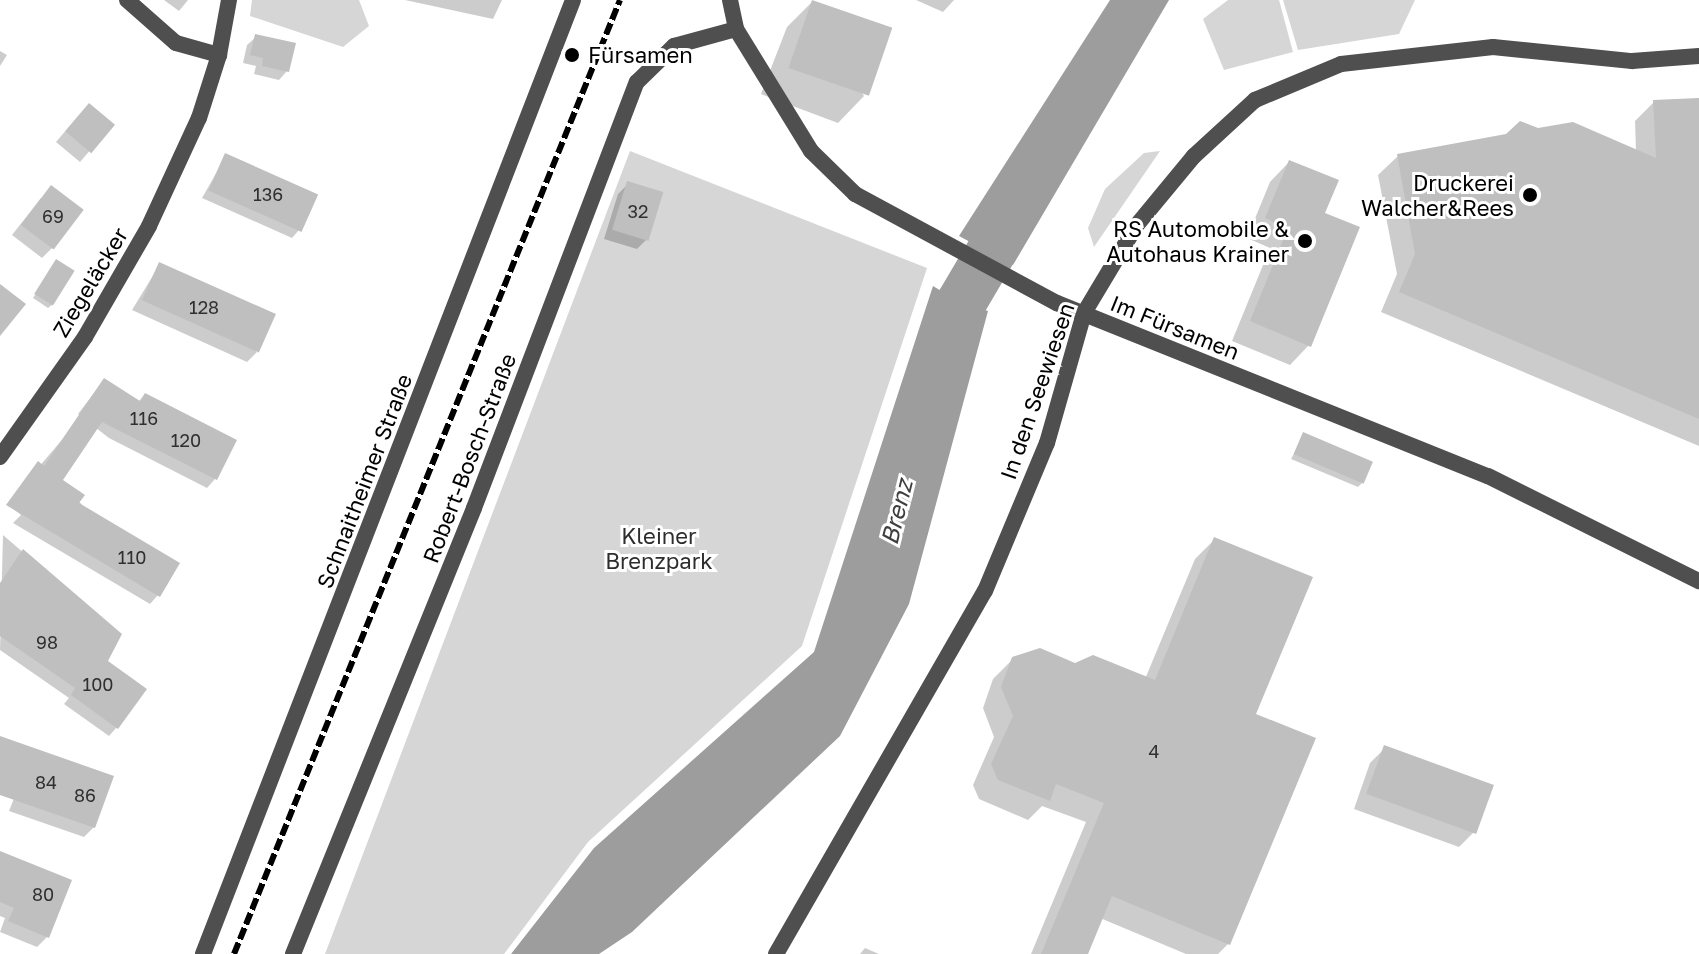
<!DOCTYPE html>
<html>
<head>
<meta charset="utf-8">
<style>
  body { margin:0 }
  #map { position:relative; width:1699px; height:954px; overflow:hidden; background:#fff; font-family:"Golos Text",sans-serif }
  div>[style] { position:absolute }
  .green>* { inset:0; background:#d6d6d6 }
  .water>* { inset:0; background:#9d9d9d }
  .shadow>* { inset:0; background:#0003 }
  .river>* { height:50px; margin:-25px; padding:0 25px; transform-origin:25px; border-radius:25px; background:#9d9d9d }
  .building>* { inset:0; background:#bfbfbf; transform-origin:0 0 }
  .minor>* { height:16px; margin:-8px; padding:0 8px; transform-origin:8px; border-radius:8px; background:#4f4f4f }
  .tertiary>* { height:16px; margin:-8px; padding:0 8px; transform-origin:8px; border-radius:8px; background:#4f4f4f }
  .rail>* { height:6px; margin-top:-3px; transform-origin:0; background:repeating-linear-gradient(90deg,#000 0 12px,transparent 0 16px) }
  .dots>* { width:22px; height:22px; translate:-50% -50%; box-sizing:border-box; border:4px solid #fff; border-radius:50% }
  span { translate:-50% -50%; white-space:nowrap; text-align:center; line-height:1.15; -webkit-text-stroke:6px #fff; paint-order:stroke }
  .number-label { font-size:18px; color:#303030 }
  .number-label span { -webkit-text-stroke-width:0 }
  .poi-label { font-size:22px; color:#000 }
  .left { translate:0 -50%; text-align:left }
  .right { translate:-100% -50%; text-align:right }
  .street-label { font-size:22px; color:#000 }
  .park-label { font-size:22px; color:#2d2d2d }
  .water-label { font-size:24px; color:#3e3e3e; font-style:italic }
</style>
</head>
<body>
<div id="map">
  <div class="green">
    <i style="clip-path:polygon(252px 0,359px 0,369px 26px,343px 47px,250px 16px)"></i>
    <i style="clip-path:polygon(1228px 0,1279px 0,1293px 52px,1224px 70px,1203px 19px)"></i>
    <i style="clip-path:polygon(1283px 0,1415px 0,1399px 34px,1298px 50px)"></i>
    <i style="clip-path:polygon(630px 151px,927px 268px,802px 646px,588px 842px,504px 954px,325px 954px)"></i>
    <i style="clip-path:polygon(1160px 151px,1094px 247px,1088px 228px,1105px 189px,1144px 153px)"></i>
  </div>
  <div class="water">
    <i style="clip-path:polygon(1110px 0,1169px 0,1013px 265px,959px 236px)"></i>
    <i style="clip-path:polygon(933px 286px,961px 303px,988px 311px,909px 604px,840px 736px,632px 932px,599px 954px,511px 954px,594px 848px,814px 652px)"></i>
  </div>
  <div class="shadow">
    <i style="clip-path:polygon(164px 0,188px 0,179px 11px)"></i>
    <i style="clip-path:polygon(405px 0,502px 0,493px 19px)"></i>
    <i style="clip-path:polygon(916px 0,954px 0,943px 12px)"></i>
    <i style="clip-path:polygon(813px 1px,864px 96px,838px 123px,761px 94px,787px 27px)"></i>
    <i style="clip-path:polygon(256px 37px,287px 71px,279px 80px,254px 74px,256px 66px,243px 63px,247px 45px)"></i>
    <i style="clip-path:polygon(0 51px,7px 55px,0 66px)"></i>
    <i style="clip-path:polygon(1699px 100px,1699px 446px,1381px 312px,1397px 274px,1378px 175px,1398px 156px,1538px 130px,1636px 152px,1635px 121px,1654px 102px)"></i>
    <i style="clip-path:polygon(79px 115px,112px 125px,80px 162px,56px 142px)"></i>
    <i style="clip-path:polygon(226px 156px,299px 230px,292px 238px,202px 198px)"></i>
    <i style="clip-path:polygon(1289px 162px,1323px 214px,1309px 345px,1290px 365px,1232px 341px,1270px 248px,1247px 238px,1270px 182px)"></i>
    <i style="clip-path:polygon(628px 184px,647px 239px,637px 249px,604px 239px,618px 194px)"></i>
    <i style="clip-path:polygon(41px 198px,52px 248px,42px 258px,12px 235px)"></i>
    <i style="clip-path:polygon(160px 264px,257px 352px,247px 362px,132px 310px)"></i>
    <i style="clip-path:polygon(52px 266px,53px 304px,48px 308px,33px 298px)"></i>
    <i style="clip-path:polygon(104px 380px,138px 402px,145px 395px,234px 441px,215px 479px,207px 488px,109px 438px,78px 414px)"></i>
    <i style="clip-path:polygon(67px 434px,61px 480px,158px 595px,150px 604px,13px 523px,21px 515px,7px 504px)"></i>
    <i style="clip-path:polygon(1304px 435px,1362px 483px,1358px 487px,1291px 459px)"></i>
    <i style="clip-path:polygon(3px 535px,119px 635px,106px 661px,117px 727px,109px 736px,64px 704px,69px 698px,0 650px)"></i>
    <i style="clip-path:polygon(1215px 539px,1253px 715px,1228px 944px,1218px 954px,1186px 954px,1100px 918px,1085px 954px,1031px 954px,1086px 822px,1042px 806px,1028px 820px,979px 799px,973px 785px,994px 737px,983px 708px,993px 679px,1013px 659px,1145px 679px,1195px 559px)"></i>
    <i style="clip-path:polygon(1385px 748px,1474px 832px,1459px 847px,1354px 809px,1370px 763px)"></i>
    <i style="clip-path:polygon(29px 761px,94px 827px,84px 837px,9px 811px)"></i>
    <i style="clip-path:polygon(0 853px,47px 937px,37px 947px,0 932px,5px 918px,0 916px)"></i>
    <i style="clip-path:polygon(865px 948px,879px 954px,860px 954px)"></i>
  </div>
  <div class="river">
    <i style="left:935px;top:365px;width:67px;rotate:-67.2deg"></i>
    <i style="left:961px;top:303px;width:124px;rotate:-59.5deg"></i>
  </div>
  <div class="building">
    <i style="left:812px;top:0;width:85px;height:72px;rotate:19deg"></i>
    <i style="clip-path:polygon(255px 34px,296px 43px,289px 72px,262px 66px,263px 58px,250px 55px)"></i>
    <i style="clip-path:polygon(1699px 98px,1699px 419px,1399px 292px,1415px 254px,1397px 154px,1506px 134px,1520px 121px,1538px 128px,1573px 122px,1656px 158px,1653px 100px)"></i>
    <i style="left:89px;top:103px;width:34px;height:37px;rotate:40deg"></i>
    <i style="left:225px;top:153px;width:102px;height:41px;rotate:24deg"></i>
    <i style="clip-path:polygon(1289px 160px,1339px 180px,1325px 213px,1360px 227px,1311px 347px,1250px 321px,1288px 228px,1265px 218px)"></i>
    <i style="left:627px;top:181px;width:38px;height:51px;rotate:17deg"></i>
    <i style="left:51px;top:185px;width:41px;height:50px;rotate:37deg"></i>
    <i style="left:56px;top:259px;width:22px;height:41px;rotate:32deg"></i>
    <i style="left:159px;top:262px;width:128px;height:42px;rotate:24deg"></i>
    <i style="clip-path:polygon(0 284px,26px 304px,0 336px)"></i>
    <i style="clip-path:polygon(104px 378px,140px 401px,145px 393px,237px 440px,217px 480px,102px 422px,63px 480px,85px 495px,79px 503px,180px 563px,160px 597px,6px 505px,38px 461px,44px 466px)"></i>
    <i style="left:1303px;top:432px;width:76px;height:24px;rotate:23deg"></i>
    <i style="clip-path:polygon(1214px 537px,1313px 577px,1256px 714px,1316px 738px,1230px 945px,1112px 896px,1088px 954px,1041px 954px,1104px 803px,1056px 784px,1050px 801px,998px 780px,991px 764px,1013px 716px,1001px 687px,1012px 657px,1040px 648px,1075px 663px,1093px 655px,1155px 680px)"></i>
    <i style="clip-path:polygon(23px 549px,122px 634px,108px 661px,147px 689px,118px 729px,71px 695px,75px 688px,0 636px,0 583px)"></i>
    <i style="clip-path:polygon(0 736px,114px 776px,95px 828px,0 795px)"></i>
    <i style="left:1384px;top:745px;width:117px;height:52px;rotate:20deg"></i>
    <i style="clip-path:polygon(0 851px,72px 880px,49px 938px,8px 921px,14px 908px,0 902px)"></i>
  </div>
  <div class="minor">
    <i style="left:127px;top:0;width:65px;rotate:41.3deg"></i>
    <i style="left:176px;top:43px;width:45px;rotate:15.6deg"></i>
    <i style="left:730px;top:0;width:30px;rotate:78deg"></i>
    <i style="left:736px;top:29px;width:143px;rotate:58.4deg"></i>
    <i style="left:811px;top:151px;width:62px;rotate:44.3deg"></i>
    <i style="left:855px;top:194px;width:230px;rotate:28.4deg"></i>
    <i style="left:1057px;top:303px;width:464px;rotate:21.9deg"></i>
    <i style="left:1488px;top:476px;width:236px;rotate:26.5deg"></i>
    <i style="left:0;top:457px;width:147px;rotate:-54.7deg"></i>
    <i style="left:85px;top:337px;width:128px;rotate:-60deg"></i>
    <i style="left:149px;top:226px;width:119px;rotate:-65.2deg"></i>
    <i style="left:199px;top:118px;width:66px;rotate:-72.4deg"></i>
    <i style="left:219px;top:55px;width:56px;rotate:-79.7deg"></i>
    <i style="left:293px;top:954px;width:481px;rotate:-67.9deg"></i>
    <i style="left:474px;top:508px;width:456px;rotate:-69.1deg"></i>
    <i style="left:637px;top:82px;width:52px;rotate:-44.2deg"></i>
    <i style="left:674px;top:46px;width:64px;rotate:-15.3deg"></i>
  </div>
  <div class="tertiary">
    <i style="left:203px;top:954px;width:1023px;rotate:-68.8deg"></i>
    <i style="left:776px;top:954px;width:419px;rotate:-60.1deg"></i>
    <i style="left:985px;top:591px;width:160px;rotate:-67.3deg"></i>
    <i style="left:1047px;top:443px;width:135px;rotate:-74.1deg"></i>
    <i style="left:1084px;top:313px;width:101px;rotate:-59.1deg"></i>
    <i style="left:1136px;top:226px;width:91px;rotate:-50.4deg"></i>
    <i style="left:1194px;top:156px;width:83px;rotate:-42.6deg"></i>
    <i style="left:1255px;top:100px;width:93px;rotate:-22.7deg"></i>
    <i style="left:1341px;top:64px;width:153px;rotate:-6.4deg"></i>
    <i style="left:1493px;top:47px;width:140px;rotate:5.8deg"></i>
    <i style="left:1632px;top:61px;width:67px;rotate:-4.3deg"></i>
  </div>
  <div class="rail">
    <i style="left:234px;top:954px;width:1029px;rotate:-67.97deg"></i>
  </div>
  <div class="dots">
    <i style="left:572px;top:55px;background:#000"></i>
    <i style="left:1530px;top:195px;background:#000"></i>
    <i style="left:1305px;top:241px;background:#000"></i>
  </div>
  <div class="number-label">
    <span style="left:268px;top:194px">136</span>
    <span style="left:638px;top:211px">32</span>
    <span style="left:53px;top:216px">69</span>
    <span style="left:204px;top:307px">128</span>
    <span style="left:144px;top:418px">116</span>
    <span style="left:186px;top:440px">120</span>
    <span style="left:132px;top:557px">110</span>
    <span style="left:47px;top:642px">98</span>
    <span style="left:98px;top:684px">100</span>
    <span style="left:1154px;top:751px">4</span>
    <span style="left:46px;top:782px">84</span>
    <span style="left:85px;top:795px">86</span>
    <span style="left:43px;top:894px">80</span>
  </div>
  <div class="poi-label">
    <span class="left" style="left:588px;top:55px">Fürsamen</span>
    <span class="right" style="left:1514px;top:195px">Druckerei<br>Walcher&amp;Rees</span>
    <span class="right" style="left:1289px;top:241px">RS Automobile &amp;<br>Autohaus Krainer</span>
  </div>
  <div class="street-label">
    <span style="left:90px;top:282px;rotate:-59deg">Ziegeläcker</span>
    <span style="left:1175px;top:327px;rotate:22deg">Im Fürsamen</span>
    <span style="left:1037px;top:391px;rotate:-71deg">In den Seewiesen</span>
    <span style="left:469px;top:458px;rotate:-69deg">Robert-Bosch-Straße</span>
    <span style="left:364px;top:481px;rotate:-69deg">Schnaitheimer Straße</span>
  </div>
  <div class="park-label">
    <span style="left:659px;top:548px">Kleiner<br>Brenzpark</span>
  </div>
  <div class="water-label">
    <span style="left:896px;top:512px;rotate:-76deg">Brenz</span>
  </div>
</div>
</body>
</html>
